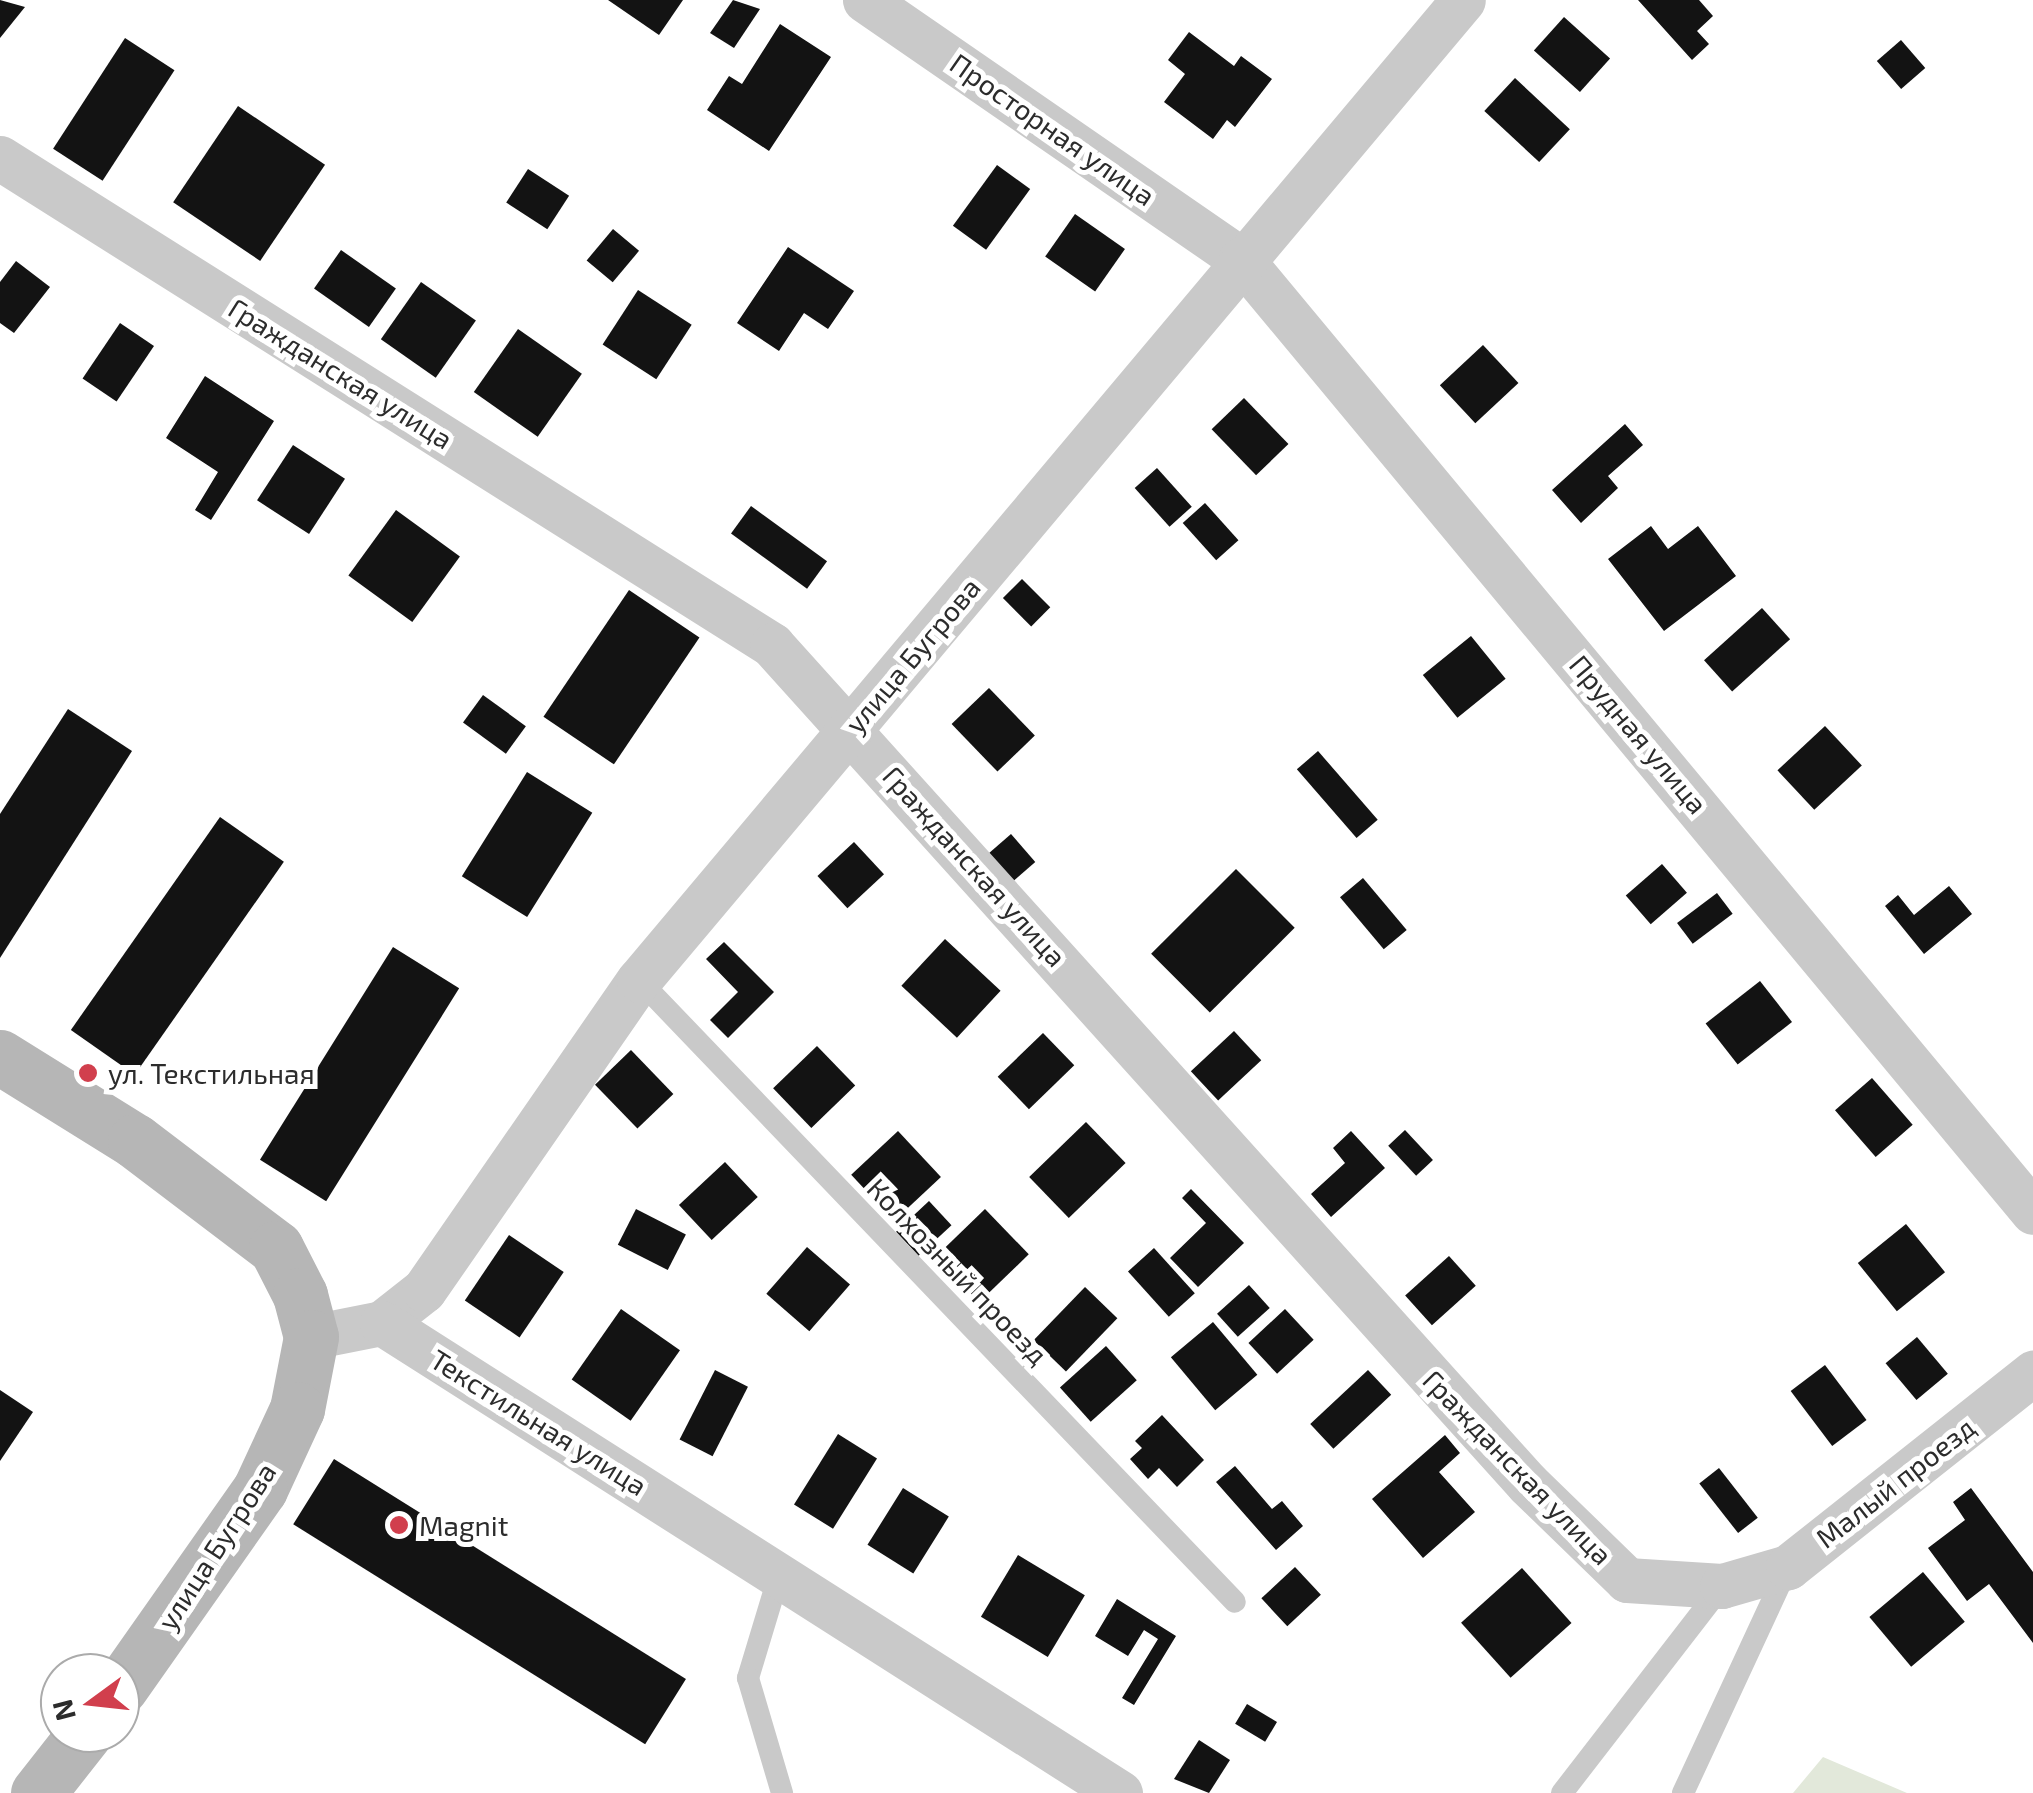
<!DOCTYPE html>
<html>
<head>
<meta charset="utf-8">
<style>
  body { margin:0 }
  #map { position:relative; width:2033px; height:1793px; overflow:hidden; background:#fff; font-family:"Exo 2",sans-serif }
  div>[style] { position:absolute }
  .green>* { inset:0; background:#e2e8da }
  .building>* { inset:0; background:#131313; transform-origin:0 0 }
  .lane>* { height:22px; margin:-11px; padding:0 11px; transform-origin:11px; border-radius:11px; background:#c9c9c9 }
  .street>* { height:45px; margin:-22.5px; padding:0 22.5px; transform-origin:22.5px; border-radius:22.5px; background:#c9c9c9 }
  .secondary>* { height:55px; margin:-27.5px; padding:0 27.5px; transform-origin:27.5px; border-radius:27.5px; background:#b6b6b6 }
  .dots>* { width:28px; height:28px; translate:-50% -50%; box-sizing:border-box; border:5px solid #fff; border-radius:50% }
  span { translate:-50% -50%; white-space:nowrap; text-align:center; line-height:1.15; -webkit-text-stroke:10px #fff; paint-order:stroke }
  .street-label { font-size:28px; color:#2c2c2c }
  .poi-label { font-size:28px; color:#2c2c2c }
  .left { translate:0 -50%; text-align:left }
  .north { position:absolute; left:40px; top:1653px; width:100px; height:100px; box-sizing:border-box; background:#fff; border:2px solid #ababab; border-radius:50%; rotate:255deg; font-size:28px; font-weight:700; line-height:40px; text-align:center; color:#2c2c2c }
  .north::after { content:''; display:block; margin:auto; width:35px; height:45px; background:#d13f4d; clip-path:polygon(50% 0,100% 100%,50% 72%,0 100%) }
</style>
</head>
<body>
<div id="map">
  <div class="green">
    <i style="clip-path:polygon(1823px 1757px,1907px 1793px,1793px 1793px)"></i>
  </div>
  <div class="building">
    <i style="clip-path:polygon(0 0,25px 7px,0 38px)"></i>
    <i style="clip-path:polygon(608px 0,683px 0,659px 35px)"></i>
    <i style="clip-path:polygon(733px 0,760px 9px,734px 48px,710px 33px)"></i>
    <i style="clip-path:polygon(1638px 0,1699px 0,1713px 16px,1697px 31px,1709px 44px,1692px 60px)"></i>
    <i style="left:1564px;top:17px;width:62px;height:45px;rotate:42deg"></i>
    <i style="clip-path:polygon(780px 24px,831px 57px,769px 151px,707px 110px,729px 76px,742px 84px)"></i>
    <i style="clip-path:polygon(1189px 32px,1234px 66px,1241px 56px,1272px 79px,1235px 127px,1227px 120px,1213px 139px,1164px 102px,1185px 74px,1168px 60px)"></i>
    <i style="left:125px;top:38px;width:59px;height:132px;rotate:33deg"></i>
    <i style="left:1901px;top:40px;width:37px;height:32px;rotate:49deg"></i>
    <i style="left:1515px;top:78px;width:75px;height:45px;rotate:43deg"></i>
    <i style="left:238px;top:106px;width:105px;height:116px;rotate:34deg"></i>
    <i style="left:997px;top:165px;width:41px;height:75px;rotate:36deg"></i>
    <i style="left:528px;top:169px;width:49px;height:40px;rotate:33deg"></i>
    <i style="left:1075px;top:214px;width:61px;height:52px;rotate:35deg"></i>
    <i style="left:613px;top:229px;width:34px;height:41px;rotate:40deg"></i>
    <i style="clip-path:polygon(788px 247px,854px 291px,828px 329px,804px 313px,779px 351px,737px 323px)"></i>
    <i style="left:341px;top:250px;width:67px;height:47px;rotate:35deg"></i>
    <i style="clip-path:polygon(16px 261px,50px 287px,14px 333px,0 323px,0 282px)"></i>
    <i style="left:421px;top:282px;width:67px;height:70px;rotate:35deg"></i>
    <i style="left:638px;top:290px;width:64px;height:65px;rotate:33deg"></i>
    <i style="left:120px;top:323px;width:41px;height:67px;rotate:34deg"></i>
    <i style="left:518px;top:329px;width:78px;height:77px;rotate:35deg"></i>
    <i style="left:1483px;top:345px;width:52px;height:59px;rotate:47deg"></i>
    <i style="clip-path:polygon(205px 376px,274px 421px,211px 520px,195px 510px,218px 472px,166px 438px)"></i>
    <i style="left:1244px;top:398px;width:64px;height:45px;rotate:46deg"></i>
    <i style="clip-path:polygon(1625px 424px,1643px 445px,1608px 476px,1618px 488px,1581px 523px,1552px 490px)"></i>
    <i style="left:293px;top:445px;width:62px;height:66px;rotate:33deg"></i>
    <i style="left:1157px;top:468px;width:52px;height:30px;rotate:48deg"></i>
    <i style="left:1205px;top:503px;width:50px;height:30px;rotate:48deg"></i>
    <i style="left:751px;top:506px;width:94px;height:34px;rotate:36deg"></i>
    <i style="left:396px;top:510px;width:79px;height:81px;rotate:36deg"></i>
    <i style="clip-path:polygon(1651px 526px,1668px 549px,1698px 526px,1736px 576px,1664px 631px,1608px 559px)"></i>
    <i style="left:1022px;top:579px;width:40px;height:27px;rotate:45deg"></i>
    <i style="left:629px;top:590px;width:85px;height:153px;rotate:34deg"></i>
    <i style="left:1762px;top:608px;width:42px;height:78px;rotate:48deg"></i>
    <i style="left:1471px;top:636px;width:55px;height:62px;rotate:51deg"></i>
    <i style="left:989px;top:688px;width:66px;height:52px;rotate:46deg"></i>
    <i style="left:483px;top:695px;width:53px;height:34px;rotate:36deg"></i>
    <i style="clip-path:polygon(68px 709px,132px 751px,0 958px,0 814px)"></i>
    <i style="left:1825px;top:726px;width:54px;height:65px;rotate:47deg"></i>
    <i style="left:1318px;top:751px;width:91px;height:28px;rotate:49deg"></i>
    <i style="left:527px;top:772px;width:77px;height:123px;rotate:32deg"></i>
    <i style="left:220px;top:817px;width:78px;height:260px;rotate:35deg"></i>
    <i style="left:1011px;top:834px;width:37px;height:40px;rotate:49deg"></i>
    <i style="left:854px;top:842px;width:44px;height:50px;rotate:47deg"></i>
    <i style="left:1662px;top:864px;width:38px;height:48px;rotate:49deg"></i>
    <i style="left:1236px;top:869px;width:83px;height:120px;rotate:45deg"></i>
    <i style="left:1363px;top:878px;width:68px;height:30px;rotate:50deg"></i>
    <i style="clip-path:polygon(1949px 886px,1972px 914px,1924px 954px,1885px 906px,1898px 895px,1914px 915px)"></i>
    <i style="left:1717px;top:893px;width:26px;height:50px;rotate:53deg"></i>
    <i style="left:945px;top:939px;width:76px;height:64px;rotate:43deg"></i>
    <i style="clip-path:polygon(724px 942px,774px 992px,728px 1038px,710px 1020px,738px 992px,706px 959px)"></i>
    <i style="left:393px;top:947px;width:78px;height:251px;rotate:32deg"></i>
    <i style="left:1760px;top:981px;width:52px;height:69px;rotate:52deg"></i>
    <i style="left:1234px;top:1031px;width:40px;height:59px;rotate:47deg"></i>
    <i style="left:1043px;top:1033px;width:45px;height:63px;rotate:46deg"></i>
    <i style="left:817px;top:1046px;width:55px;height:61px;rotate:46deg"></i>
    <i style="left:631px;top:1050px;width:61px;height:50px;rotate:46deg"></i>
    <i style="left:1872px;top:1078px;width:62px;height:49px;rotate:49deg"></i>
    <i style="left:1086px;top:1122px;width:57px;height:79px;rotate:46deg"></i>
    <i style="left:1405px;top:1130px;width:41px;height:23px;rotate:47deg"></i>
    <i style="left:898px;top:1131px;width:63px;height:64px;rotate:47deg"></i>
    <i style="clip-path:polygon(1351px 1131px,1385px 1168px,1331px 1217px,1311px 1194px,1345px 1163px,1333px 1148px)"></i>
    <i style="left:725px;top:1162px;width:48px;height:63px;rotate:47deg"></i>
    <i style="clip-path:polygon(1191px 1189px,1244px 1243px,1198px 1287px,1170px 1258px,1206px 1223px,1182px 1198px)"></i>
    <i style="left:929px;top:1201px;width:33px;height:45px;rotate:47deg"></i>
    <i style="left:636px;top:1209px;width:56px;height:40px;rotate:27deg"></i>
    <i style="left:985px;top:1209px;width:63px;height:69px;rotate:46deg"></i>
    <i style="left:1906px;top:1224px;width:62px;height:62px;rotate:51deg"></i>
    <i style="left:509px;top:1235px;width:66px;height:79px;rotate:34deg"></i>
    <i style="left:807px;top:1247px;width:57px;height:62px;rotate:41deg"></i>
    <i style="left:1154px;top:1248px;width:61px;height:35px;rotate:48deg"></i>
    <i style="left:1449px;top:1256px;width:40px;height:59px;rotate:48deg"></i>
    <i style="left:1249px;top:1285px;width:31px;height:43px;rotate:48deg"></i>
    <i style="left:1085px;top:1287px;width:45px;height:74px;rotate:44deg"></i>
    <i style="left:621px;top:1309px;width:72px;height:86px;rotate:35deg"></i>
    <i style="left:1285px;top:1309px;width:42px;height:50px;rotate:47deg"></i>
    <i style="left:1213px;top:1322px;width:69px;height:55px;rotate:50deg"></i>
    <i style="left:1917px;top:1337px;width:48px;height:41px;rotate:50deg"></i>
    <i style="left:1106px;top:1346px;width:46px;height:62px;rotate:48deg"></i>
    <i style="left:1825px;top:1365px;width:69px;height:43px;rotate:53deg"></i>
    <i style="left:715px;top:1370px;width:37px;height:78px;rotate:27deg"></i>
    <i style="left:1368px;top:1370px;width:34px;height:79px;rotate:47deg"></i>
    <i style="clip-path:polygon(0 1390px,33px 1412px,0 1461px)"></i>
    <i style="clip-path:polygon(1162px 1415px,1204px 1460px,1177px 1487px,1159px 1468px,1148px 1479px,1130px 1459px,1142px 1448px,1135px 1441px)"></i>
    <i style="left:838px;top:1434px;width:46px;height:83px;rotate:32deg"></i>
    <i style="clip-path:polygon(1445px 1435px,1460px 1453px,1439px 1472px,1475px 1512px,1423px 1558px,1372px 1499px)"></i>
    <i style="left:334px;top:1459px;width:415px;height:77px;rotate:32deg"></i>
    <i style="clip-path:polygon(1235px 1466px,1272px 1509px,1282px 1501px,1303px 1526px,1276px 1550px,1216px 1482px)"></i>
    <i style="left:1719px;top:1468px;width:63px;height:25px;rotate:52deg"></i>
    <i style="left:903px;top:1488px;width:54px;height:67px;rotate:32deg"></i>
    <i style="clip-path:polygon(1971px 1488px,2033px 1572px,2033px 1643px,1989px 1584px,1967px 1601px,1928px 1548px,1965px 1520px,1953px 1502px)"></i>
    <i style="left:1018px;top:1555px;width:78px;height:72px;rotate:31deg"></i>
    <i style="left:1295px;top:1567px;width:38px;height:46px;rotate:47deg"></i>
    <i style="left:1522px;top:1568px;width:74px;height:82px;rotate:48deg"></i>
    <i style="left:1923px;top:1572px;width:65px;height:70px;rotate:50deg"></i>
    <i style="clip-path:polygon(1117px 1599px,1176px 1636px,1134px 1705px,1122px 1698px,1158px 1639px,1144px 1630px,1128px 1656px,1095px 1636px)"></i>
    <i style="left:1247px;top:1704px;width:35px;height:23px;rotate:31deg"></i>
    <i style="clip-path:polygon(1199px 1740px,1230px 1760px,1209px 1793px,1174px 1779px)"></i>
  </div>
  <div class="lane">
    <i style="left:639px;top:980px;width:861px;rotate:46.22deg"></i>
    <i style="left:780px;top:1572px;width:111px;rotate:106.8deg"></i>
    <i style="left:748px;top:1678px;width:120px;rotate:73.5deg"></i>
    <i style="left:1562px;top:1793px;width:262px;rotate:-52.3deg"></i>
    <i style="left:1683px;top:1793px;width:249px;rotate:-65.1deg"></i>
  </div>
  <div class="street">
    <i style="left:865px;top:0;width:457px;rotate:34.6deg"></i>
    <i style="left:1241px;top:259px;width:1239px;rotate:50.27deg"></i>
    <i style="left:0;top:158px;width:913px;rotate:32.24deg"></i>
    <i style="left:772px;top:645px;width:1129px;rotate:47.98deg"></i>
    <i style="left:1528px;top:1484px;width:138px;rotate:44.1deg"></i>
    <i style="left:1627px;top:1580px;width:95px;rotate:3.6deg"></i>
    <i style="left:1722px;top:1586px;width:69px;rotate:-16.1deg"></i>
    <i style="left:1788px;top:1567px;width:313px;rotate:-38.4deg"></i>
    <i style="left:382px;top:1323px;width:53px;rotate:-38.2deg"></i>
    <i style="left:424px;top:1290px;width:377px;rotate:-55.3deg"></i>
    <i style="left:639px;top:980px;width:1280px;rotate:-49.94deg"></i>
    <i style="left:311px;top:1337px;width:72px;rotate:-11.2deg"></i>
    <i style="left:382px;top:1323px;width:875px;rotate:32.49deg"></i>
  </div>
  <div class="secondary">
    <i style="left:0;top:1057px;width:159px;rotate:31.9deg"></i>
    <i style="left:135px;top:1141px;width:177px;rotate:37.2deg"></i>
    <i style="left:276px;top:1248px;width:53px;rotate:62.9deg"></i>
    <i style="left:300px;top:1295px;width:43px;rotate:75.3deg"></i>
    <i style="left:311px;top:1337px;width:73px;rotate:101deg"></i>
    <i style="left:297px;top:1409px;width:88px;rotate:114.8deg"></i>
    <i style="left:260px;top:1489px;width:243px;rotate:125.1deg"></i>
    <i style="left:38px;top:1793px;width:76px;rotate:-51.9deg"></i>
  </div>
  <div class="dots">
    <i style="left:88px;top:1073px;background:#d13f4d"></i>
    <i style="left:399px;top:1525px;background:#d13f4d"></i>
  </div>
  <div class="street-label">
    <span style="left:1053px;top:129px;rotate:35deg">Просторная улица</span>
    <span style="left:341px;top:373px;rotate:32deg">Гражданская улица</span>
    <span style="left:912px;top:655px;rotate:-50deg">улица Бугрова</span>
    <span style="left:1639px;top:734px;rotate:50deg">Прудная улица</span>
    <span style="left:975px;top:866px;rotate:48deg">Гражданская улица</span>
    <span style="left:958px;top:1271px;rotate:46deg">Колхозный проезд</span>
    <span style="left:539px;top:1422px;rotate:32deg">Текстильная улица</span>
    <span style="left:1518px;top:1467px;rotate:46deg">Гражданская улица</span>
    <span style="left:1895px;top:1482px;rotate:-38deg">Малый проезд</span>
    <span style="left:216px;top:1546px;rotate:-57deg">улица Бугрова</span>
  </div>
  <div class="poi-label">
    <span class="left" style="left:108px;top:1073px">ул. Текстильная</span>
    <span class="left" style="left:419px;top:1525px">Magnit</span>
  </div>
  <div class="north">N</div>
</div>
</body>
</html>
